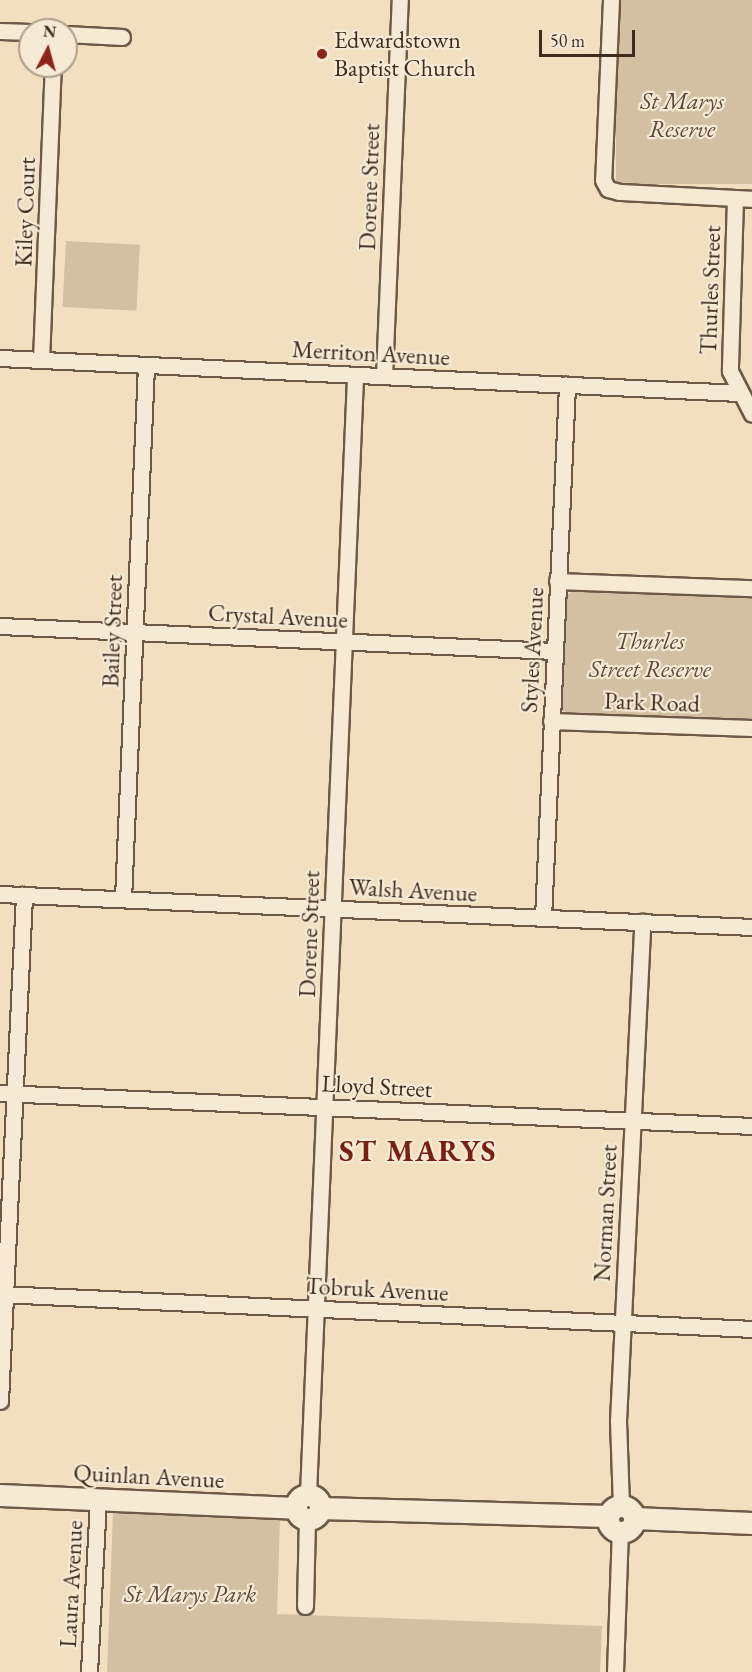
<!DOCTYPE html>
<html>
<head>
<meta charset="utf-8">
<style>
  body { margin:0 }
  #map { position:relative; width:752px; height:1672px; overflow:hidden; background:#f1dfbf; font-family:"EB Garamond",serif }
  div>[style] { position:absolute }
  .green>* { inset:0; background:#d3c0a3; transform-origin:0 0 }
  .roads { filter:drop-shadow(2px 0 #6e5846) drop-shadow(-2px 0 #6e5846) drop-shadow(0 2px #6e5846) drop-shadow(0 -2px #6e5846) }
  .street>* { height:15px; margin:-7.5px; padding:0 7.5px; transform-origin:7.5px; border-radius:7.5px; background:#f6ead5 }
  .secondary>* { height:21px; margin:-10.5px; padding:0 10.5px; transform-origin:10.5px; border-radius:10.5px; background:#f6ead5 }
  .secondary>.ring { margin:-10.5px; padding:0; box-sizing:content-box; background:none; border:21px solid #f6ead5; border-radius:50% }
  .dots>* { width:16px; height:16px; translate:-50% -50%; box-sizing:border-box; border:3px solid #f6ead5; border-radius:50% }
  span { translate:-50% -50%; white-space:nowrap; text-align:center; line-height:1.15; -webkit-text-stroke:4.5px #f6ead5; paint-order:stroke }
  .poi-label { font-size:24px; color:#422b1d }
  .left { translate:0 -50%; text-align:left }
  .park-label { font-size:24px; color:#5f4938; font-style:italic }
  .street-label { font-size:24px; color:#422b1d }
  .district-label { font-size:30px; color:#7a1f14; font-weight:700; letter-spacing:1.5px }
  .north { position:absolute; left:18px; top:18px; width:60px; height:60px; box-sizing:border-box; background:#f6ead5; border:2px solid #ae9e8b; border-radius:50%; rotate:6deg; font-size:16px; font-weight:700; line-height:24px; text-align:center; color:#422b1d }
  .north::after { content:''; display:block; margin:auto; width:21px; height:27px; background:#8f2418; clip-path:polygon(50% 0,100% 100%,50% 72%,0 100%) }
  .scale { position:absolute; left:539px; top:30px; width:96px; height:27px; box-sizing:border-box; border:3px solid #422b1d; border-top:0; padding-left:8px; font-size:18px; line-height:21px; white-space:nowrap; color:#422b1d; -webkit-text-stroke:4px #f6ead5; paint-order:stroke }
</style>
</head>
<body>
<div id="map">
  <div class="green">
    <i style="left:616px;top:0;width:136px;height:184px"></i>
    <i style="left:66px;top:241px;width:74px;height:66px;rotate:3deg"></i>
    <i style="clip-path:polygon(576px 590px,752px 596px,752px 721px,573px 715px,561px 710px,567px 595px)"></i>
    <i style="clip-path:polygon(113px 1512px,280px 1518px,277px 1614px,602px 1626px,600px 1672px,107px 1672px)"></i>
  </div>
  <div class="roads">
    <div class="street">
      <i style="left:611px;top:0;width:180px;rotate:92.5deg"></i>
      <i style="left:603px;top:180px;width:10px;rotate:61deg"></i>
      <i style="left:608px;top:189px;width:11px;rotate:15deg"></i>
      <i style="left:619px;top:192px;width:133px;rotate:3deg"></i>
      <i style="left:0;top:31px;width:30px;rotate:2deg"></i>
      <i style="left:66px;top:34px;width:56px;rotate:3.1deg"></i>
      <i style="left:735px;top:198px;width:173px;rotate:91.7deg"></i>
      <i style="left:730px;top:371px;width:48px;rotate:62.9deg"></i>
      <i style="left:0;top:358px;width:740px;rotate:2.71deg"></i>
      <i style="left:41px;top:360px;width:294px;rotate:-87.7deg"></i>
      <i style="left:384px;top:376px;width:376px;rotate:-87.6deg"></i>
      <i style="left:557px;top:581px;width:195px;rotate:2.1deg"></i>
      <i style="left:0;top:626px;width:555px;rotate:2.58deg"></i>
      <i style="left:551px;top:721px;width:201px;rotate:2deg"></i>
      <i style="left:0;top:894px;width:753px;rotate:2.51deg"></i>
      <i style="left:123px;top:899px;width:534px;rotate:-87.53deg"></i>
      <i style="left:543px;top:918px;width:534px;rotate:-87.42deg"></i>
      <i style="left:0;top:1093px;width:753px;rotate:2.51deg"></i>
      <i style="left:0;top:1294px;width:753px;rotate:2.66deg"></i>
      <i style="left:0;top:1401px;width:507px;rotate:-87.28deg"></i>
      <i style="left:308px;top:1494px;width:1120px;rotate:-87.59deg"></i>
      <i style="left:621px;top:1506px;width:85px;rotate:-92deg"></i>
      <i style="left:618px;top:1421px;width:500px;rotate:-87.2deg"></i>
      <i style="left:305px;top:1606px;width:87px;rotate:-88.7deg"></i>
      <i style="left:89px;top:1672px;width:173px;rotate:-87deg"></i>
      <i style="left:615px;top:1672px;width:140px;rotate:-88deg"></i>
    </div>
    <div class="secondary">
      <i class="ring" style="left:296px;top:1495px;width:3px;height:3px"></i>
      <i style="left:0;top:1495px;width:295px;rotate:2.5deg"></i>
      <i class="ring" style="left:608px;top:1506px;width:5px;height:5px"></i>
      <i style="left:320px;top:1508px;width:288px;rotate:1.6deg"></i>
      <i style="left:634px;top:1518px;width:118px;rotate:2.4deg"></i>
    </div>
  </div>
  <div class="dots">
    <i style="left:322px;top:54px;background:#8f2418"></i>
  </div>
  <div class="poi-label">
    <span class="left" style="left:334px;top:54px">Edwardstown<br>Baptist Church</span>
  </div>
  <div class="park-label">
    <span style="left:682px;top:115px">St Marys<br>Reserve</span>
    <span style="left:650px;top:655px">Thurles<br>Street Reserve</span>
    <span style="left:190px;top:1594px">St Marys Park</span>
  </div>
  <div class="street-label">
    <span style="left:369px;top:187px;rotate:-88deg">Dorene Street</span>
    <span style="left:25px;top:212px;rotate:-88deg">Kiley Court</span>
    <span style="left:710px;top:290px;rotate:-88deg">Thurles Street</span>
    <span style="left:371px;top:353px;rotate:3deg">Merriton Avenue</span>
    <span style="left:278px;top:616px;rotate:3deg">Crystal Avenue</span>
    <span style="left:112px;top:631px;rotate:-88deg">Bailey Street</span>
    <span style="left:532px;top:650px;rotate:-87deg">Styles Avenue</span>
    <span style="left:652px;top:702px;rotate:2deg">Park Road</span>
    <span style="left:413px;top:890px;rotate:3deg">Walsh Avenue</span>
    <span style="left:309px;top:934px;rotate:-88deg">Dorene Street</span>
    <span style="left:377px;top:1086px;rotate:3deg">Lloyd Street</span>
    <span style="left:605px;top:1213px;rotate:-87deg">Norman Street</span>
    <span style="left:377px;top:1289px;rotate:3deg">Tobruk Avenue</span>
    <span style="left:149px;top:1476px;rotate:3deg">Quinlan Avenue</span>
    <span style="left:71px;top:1584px;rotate:-87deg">Laura Avenue</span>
  </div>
  <div class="district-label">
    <span style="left:418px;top:1151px">ST MARYS</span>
  </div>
  <div class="north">N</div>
  <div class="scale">50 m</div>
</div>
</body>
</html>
